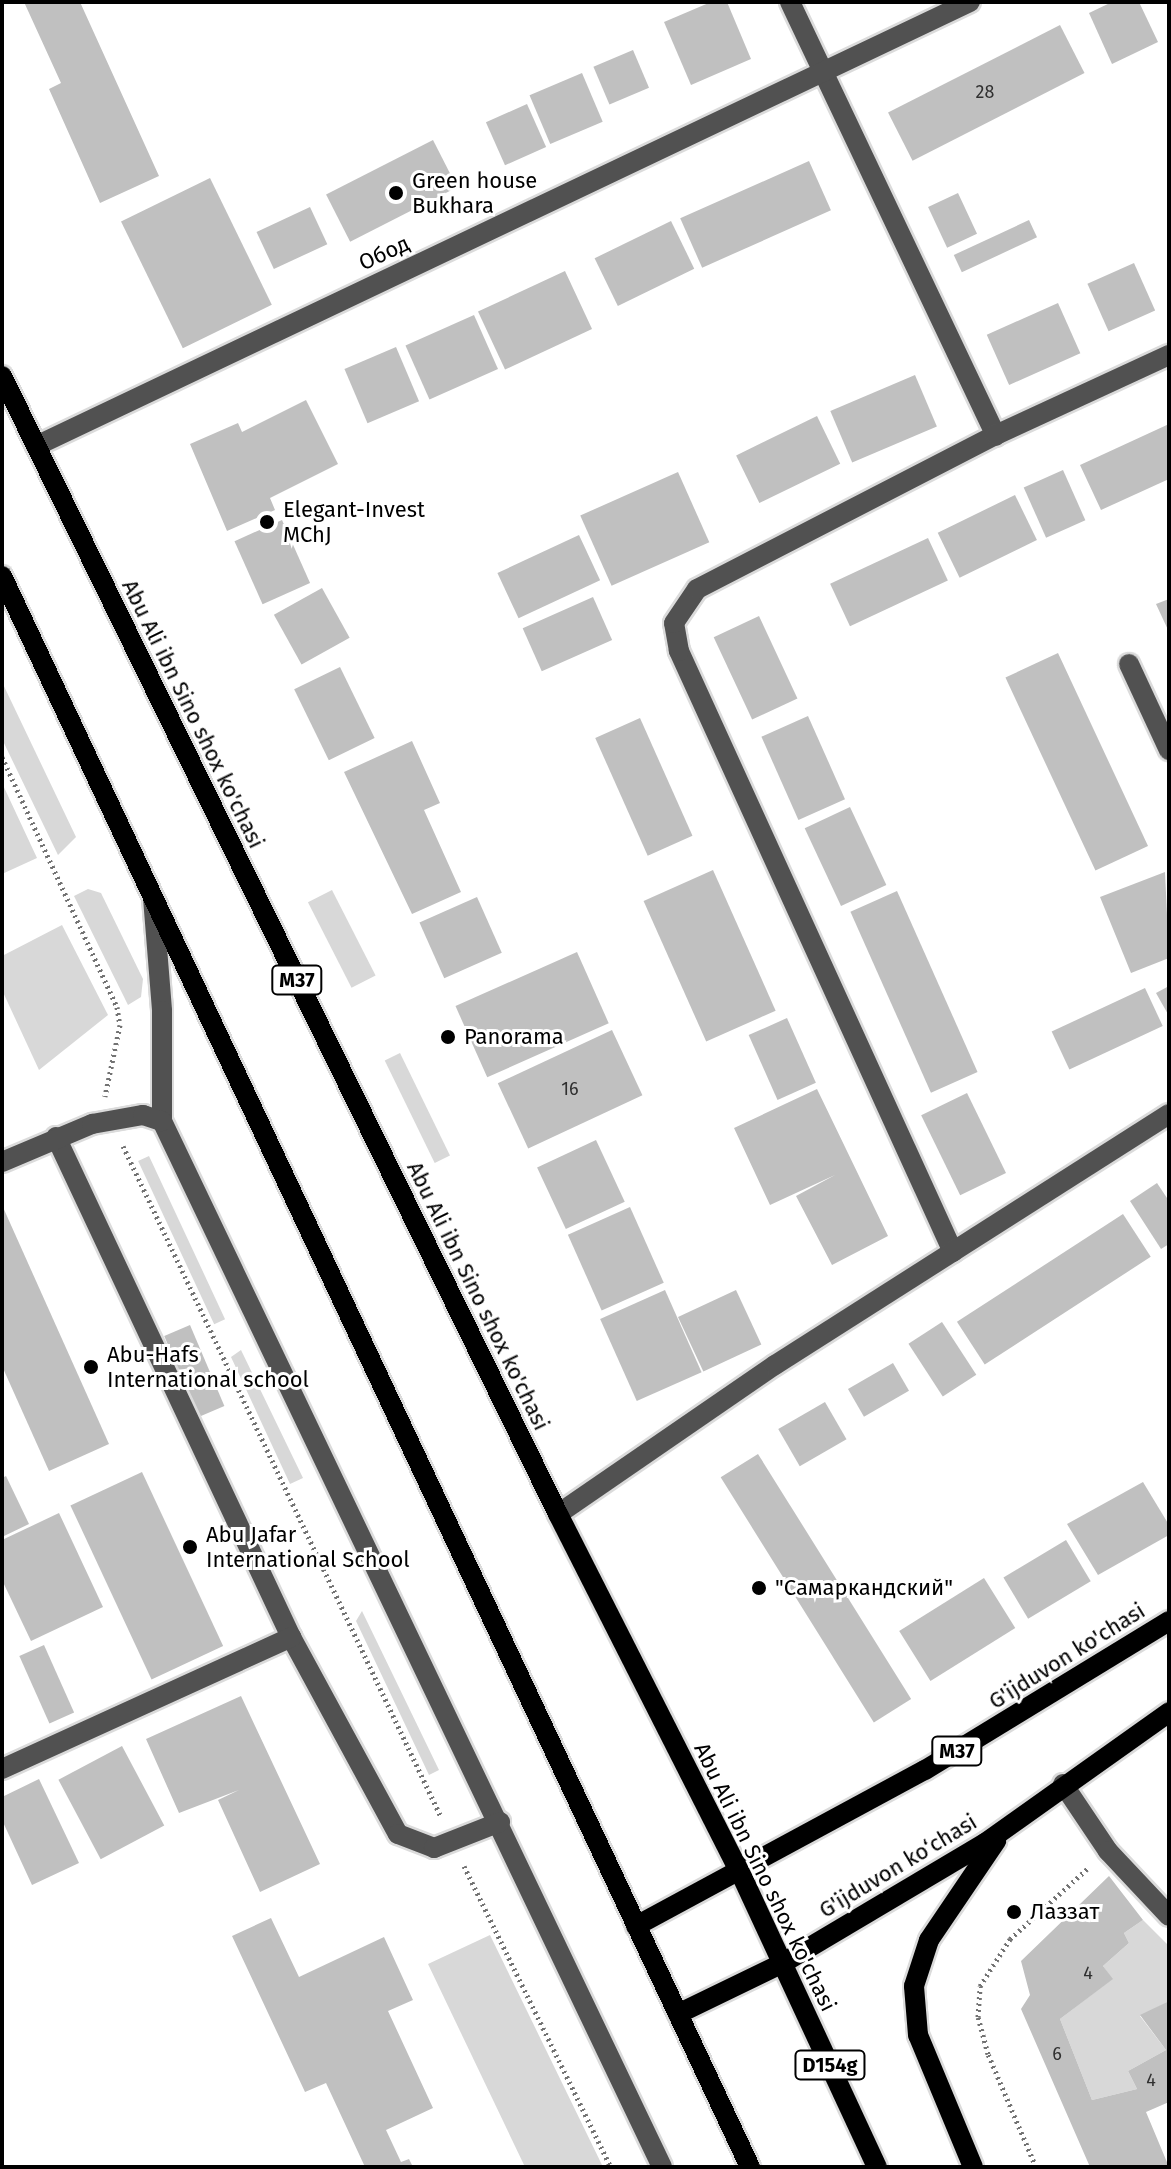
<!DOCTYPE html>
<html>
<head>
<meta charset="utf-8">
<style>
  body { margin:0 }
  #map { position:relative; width:1171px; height:2169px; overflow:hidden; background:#fff; font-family:"Fira Sans",sans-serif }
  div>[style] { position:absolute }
  .green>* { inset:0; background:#d8d8d8; transform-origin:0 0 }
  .building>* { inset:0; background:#c0c0c0; transform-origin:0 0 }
  .path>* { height:5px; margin-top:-2.5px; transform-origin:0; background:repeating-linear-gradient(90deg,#737373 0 2px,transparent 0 6px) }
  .roads { filter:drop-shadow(2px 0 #dbdbdb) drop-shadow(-2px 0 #dbdbdb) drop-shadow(0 2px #dbdbdb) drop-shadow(0 -2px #dbdbdb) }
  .minor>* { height:20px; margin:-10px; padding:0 10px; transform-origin:10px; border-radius:10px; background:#515151 }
  .major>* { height:20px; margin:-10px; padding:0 10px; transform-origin:10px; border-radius:10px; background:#000 }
  .dots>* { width:22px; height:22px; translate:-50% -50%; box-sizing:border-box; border:4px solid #fff; border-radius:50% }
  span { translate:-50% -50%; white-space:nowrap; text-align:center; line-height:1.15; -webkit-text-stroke:6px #fff; paint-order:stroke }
  .number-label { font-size:18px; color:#303030 }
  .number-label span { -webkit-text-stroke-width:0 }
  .shield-label span { padding:2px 6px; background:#fff; border:2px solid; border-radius:6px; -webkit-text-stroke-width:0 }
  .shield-label { font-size:20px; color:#000; font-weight:700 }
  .poi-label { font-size:22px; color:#000 }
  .left { translate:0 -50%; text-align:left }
  .street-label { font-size:22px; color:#000 }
  .frame { position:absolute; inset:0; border:4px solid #000; pointer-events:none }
</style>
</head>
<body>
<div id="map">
  <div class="green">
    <i style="clip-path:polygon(2px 682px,76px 837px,58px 855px,2px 739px)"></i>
    <i style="clip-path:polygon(2px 783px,37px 858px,2px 874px)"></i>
    <i style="clip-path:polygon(88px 889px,101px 893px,143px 979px,141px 997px,128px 1005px,74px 896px)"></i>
    <i style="left:332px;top:890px;width:96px;height:27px;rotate:63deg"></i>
    <i style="clip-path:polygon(62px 925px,108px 1015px,39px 1070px,2px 990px,2px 956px)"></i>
    <i style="left:400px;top:1053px;width:114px;height:17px;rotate:64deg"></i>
    <i style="left:149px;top:1156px;width:180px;height:12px;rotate:65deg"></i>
    <i style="clip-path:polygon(241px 1350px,303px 1478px,290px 1484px,231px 1357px)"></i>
    <i style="clip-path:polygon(362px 1611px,439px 1770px,429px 1775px,356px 1621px)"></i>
    <i style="clip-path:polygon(1143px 1920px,1169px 1946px,1169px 2001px,1140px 2016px,1166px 2050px,1128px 2071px,1137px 2089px,1092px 2100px,1060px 2019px,1112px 1979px,1103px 1966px,1129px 1943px,1124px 1933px)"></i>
    <i style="clip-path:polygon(490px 1935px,603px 2167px,525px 2167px,428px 1964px)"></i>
  </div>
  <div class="building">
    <i style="clip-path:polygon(24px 2px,80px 2px,159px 176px,100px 203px,49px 89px,61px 83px)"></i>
    <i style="clip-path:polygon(711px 2px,727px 2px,751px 59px,691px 85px,664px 22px)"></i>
    <i style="clip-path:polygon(1112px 2px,1139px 2px,1158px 42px,1112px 64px,1089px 13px)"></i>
    <i style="left:1060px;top:25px;width:54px;height:193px;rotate:63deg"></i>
    <i style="left:633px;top:50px;width:41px;height:43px;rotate:67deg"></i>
    <i style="left:582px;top:73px;width:53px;height:57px;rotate:67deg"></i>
    <i style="left:527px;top:104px;width:47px;height:45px;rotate:66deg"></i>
    <i style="left:433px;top:140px;width:53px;height:120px;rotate:63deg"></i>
    <i style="left:809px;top:161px;width:54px;height:141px;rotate:66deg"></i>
    <i style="left:210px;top:178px;width:141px;height:99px;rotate:64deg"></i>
    <i style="left:958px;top:193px;width:45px;height:33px;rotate:65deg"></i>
    <i style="left:310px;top:207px;width:41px;height:59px;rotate:65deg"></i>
    <i style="left:1029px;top:220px;width:19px;height:83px;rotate:65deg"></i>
    <i style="left:671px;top:221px;width:53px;height:85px;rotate:64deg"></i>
    <i style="left:1134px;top:263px;width:52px;height:51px;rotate:66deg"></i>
    <i style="left:565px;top:271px;width:64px;height:96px;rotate:65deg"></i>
    <i style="left:1058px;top:303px;width:55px;height:78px;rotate:66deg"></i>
    <i style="left:474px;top:315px;width:59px;height:75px;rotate:66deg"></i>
    <i style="left:396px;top:347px;width:59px;height:56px;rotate:67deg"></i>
    <i style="left:915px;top:375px;width:56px;height:92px;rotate:67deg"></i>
    <i style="clip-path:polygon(306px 400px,338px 464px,270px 498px,275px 510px,227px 531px,190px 444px,238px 423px,242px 432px)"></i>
    <i style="left:817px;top:416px;width:53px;height:90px;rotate:64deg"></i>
    <i style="clip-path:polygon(1169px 424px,1169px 479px,1101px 510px,1080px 465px)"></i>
    <i style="left:1063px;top:470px;width:55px;height:43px;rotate:66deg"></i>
    <i style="left:678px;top:472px;width:77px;height:107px;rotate:66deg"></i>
    <i style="left:1015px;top:495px;width:50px;height:86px;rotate:64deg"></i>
    <i style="left:282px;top:520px;width:69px;height:52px;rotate:66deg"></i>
    <i style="left:579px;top:535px;width:50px;height:90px;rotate:65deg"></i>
    <i style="left:928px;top:538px;width:47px;height:108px;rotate:65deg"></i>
    <i style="left:322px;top:588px;width:57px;height:55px;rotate:61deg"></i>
    <i style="left:593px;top:597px;width:47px;height:77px;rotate:66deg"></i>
    <i style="clip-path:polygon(1169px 599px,1169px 632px,1156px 604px)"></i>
    <i style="left:759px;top:616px;width:91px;height:50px;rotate:65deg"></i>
    <i style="left:1058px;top:653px;width:213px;height:58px;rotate:65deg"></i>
    <i style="left:340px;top:667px;width:79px;height:51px;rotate:64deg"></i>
    <i style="left:808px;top:716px;width:91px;height:51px;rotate:66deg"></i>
    <i style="left:640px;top:718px;width:129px;height:49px;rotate:66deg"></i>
    <i style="clip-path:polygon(412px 741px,440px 803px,424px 810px,461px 892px,412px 914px,344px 772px)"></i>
    <i style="left:850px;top:807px;width:86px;height:50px;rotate:65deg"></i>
    <i style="left:713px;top:870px;width:154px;height:76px;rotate:66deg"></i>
    <i style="clip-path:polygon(1165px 872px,1169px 958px,1131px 973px,1100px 897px)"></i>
    <i style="left:897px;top:891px;width:198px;height:51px;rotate:66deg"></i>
    <i style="left:477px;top:897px;width:61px;height:63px;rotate:66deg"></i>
    <i style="left:577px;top:952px;width:78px;height:133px;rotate:66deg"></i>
    <i style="clip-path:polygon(1169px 986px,1169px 1016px,1156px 993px)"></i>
    <i style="left:1145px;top:988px;width:42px;height:103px;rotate:65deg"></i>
    <i style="left:787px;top:1018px;width:71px;height:42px;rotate:66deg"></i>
    <i style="left:612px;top:1030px;width:72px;height:126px;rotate:65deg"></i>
    <i style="clip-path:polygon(817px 1089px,888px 1236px,832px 1265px,796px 1196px,835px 1175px,770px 1205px,734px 1128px)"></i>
    <i style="left:967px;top:1093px;width:89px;height:51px;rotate:64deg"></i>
    <i style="left:596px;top:1140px;width:68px;height:65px;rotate:65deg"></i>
    <i style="clip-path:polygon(1157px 1183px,1169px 1201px,1169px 1244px,1161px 1249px,1130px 1201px)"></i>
    <i style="clip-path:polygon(2px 1205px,109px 1444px,49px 1471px,2px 1366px)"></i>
    <i style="left:630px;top:1207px;width:83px;height:68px;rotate:66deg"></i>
    <i style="left:1123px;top:1214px;width:51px;height:198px;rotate:57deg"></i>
    <i style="left:665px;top:1290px;width:90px;height:71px;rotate:66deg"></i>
    <i style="left:736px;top:1290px;width:60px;height:64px;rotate:65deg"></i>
    <i style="left:942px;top:1322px;width:63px;height:40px;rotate:57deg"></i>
    <i style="left:190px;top:1325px;width:88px;height:28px;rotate:67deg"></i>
    <i style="left:893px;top:1363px;width:32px;height:52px;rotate:60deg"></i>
    <i style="left:825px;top:1402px;width:43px;height:54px;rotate:60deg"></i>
    <i style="left:758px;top:1454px;width:289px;height:44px;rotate:58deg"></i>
    <i style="left:142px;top:1472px;width:192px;height:79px;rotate:65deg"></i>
    <i style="clip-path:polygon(6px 1476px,29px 1524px,2px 1537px,2px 1478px)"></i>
    <i style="clip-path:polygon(1143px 1482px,1169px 1525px,1169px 1535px,1098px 1575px,1067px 1524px)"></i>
    <i style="clip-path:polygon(59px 1513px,103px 1607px,31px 1641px,2px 1580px,2px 1540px)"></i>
    <i style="left:1066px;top:1540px;width:48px;height:73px;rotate:59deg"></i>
    <i style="left:984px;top:1578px;width:59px;height:100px;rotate:58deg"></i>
    <i style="left:44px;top:1645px;width:74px;height:27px;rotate:66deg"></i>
    <i style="clip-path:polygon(241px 1696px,320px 1864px,260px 1892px,218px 1800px,239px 1790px,179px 1813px,146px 1739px)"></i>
    <i style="left:122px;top:1746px;width:90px;height:72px;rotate:62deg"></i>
    <i style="clip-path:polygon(39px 1779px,79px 1863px,32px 1885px,2px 1820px,2px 1797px)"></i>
    <i style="clip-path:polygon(1109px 1876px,1143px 1920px,1124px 1933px,1129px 1943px,1103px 1966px,1113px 1979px,1060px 2019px,1092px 2100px,1137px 2089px,1128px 2071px,1166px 2050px,1140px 2015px,1169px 2001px,1169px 2102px,1146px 2112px,1169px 2167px,1090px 2167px,1021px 2009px,1030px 1995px,1021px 1961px)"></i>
    <i style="clip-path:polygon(271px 1918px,299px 1977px,384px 1937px,413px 2000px,388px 2011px,433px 2108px,386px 2130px,401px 2162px,409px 2159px,413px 2167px,365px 2167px,326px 2083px,305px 2092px,232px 1936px)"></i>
  </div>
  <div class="path">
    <i style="left:2px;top:757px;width:275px;rotate:65.3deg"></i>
    <i style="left:117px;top:1007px;width:18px;rotate:81deg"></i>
    <i style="left:120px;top:1025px;width:73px;rotate:101.9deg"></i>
    <i style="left:123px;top:1146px;width:743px;rotate:64.64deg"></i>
    <i style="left:464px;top:1866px;width:335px;rotate:64deg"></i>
    <i style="left:1036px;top:2167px;width:123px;rotate:-113deg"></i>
    <i style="left:988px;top:2054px;width:38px;rotate:-105deg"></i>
    <i style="left:978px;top:2017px;width:31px;rotate:-86deg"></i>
    <i style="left:980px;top:1986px;width:56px;rotate:-57.4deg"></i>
    <i style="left:1010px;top:1939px;width:107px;rotate:-42.3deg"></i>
  </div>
  <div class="roads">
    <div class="minor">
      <i style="left:790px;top:2px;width:480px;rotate:64.6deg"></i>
      <i style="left:36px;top:446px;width:1034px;rotate:-25.43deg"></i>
      <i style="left:1129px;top:664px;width:95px;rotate:65.1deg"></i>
      <i style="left:153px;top:898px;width:113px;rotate:85.4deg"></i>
      <i style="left:162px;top:1011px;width:110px;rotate:90deg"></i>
      <i style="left:162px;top:1121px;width:1159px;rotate:64.45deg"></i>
      <i style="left:56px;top:1137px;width:552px;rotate:64.83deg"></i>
      <i style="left:291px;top:1637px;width:224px;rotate:61.5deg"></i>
      <i style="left:398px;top:1834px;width:39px;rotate:21deg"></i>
      <i style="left:434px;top:1848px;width:71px;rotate:-21.5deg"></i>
      <i style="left:2px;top:1162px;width:98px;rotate:-22.9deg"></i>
      <i style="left:92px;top:1124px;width:52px;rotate:-10deg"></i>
      <i style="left:143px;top:1115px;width:20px;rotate:18deg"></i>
      <i style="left:953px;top:1252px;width:661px;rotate:-114.51deg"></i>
      <i style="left:679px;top:651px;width:28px;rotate:-100deg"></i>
      <i style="left:674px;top:623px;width:41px;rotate:-55.9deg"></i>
      <i style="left:697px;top:589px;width:336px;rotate:-27.3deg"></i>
      <i style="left:996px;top:435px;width:191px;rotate:-24.8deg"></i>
      <i style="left:558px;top:1514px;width:263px;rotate:-34.5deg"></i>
      <i style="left:775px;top:1365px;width:467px;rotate:-32.5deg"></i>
      <i style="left:2px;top:1769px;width:318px;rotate:-24.5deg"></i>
      <i style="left:1063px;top:1784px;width:81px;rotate:56.1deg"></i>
      <i style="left:1108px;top:1851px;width:89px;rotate:46.8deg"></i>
    </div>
    <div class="major">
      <i style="left:2px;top:376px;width:1267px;rotate:63.96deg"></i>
      <i style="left:558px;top:1514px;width:402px;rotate:63.1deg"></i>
      <i style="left:740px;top:1872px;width:325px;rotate:65.1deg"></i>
      <i style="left:2px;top:576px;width:1758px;rotate:64.82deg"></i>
      <i style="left:636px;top:1926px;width:328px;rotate:-28.4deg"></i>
      <i style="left:925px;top:1770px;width:286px;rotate:-31.4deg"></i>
      <i style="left:678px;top:2014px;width:117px;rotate:-25.9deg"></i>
      <i style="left:783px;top:1963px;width:235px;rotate:-30.7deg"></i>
      <i style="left:985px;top:1843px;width:226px;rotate:-35.4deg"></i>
      <i style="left:973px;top:2167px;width:143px;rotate:-112.6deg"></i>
      <i style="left:918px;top:2035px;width:49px;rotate:-94.7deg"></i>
      <i style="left:914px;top:1986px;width:48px;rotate:-71.9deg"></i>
      <i style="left:929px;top:1940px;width:120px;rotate:-55.9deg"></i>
    </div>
  </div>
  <div class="dots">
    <i style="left:396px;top:193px;background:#000"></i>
    <i style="left:267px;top:522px;background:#000"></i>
    <i style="left:448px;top:1037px;background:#000"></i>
    <i style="left:91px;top:1367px;background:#000"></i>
    <i style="left:190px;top:1547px;background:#000"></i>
    <i style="left:759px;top:1588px;background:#000"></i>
    <i style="left:1014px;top:1912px;background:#000"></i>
  </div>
  <div class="number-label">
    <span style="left:985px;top:92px">28</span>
    <span style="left:570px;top:1089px">16</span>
    <span style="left:1088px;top:1973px">4</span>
    <span style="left:1057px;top:2054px">6</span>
    <span style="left:1151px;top:2080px">4</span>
  </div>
  <div class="shield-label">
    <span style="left:297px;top:980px">M37</span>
    <span style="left:957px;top:1751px">M37</span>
    <span style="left:830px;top:2065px">D154g</span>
  </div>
  <div class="poi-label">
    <span class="left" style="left:412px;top:193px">Green house<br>Bukhara</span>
    <span class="left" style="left:283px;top:522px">Elegant-Invest<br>MChJ</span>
    <span class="left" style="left:464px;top:1037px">Panorama</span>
    <span class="left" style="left:107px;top:1367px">Abu-Hafs<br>International school</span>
    <span class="left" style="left:206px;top:1547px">Abu Jafar<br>International School</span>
    <span class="left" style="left:775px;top:1588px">"Самаркандский"</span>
    <span class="left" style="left:1030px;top:1912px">Лаззат</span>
  </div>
  <div class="street-label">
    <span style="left:384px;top:253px;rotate:-25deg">Обод</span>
    <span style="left:193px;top:714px;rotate:64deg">Abu Ali ibn Sino shox ko'chasi</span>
    <span style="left:478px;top:1296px;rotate:64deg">Abu Ali ibn Sino shox ko'chasi</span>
    <span style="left:1067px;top:1656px;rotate:-32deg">G'ijduvon ko'chasi</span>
    <span style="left:898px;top:1866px;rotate:-31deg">G'ijduvon ko‘chasi</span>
    <span style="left:765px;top:1877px;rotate:64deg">Abu Ali ibn Sino shox ko'chasi</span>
  </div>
  <div class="frame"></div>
</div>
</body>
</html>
